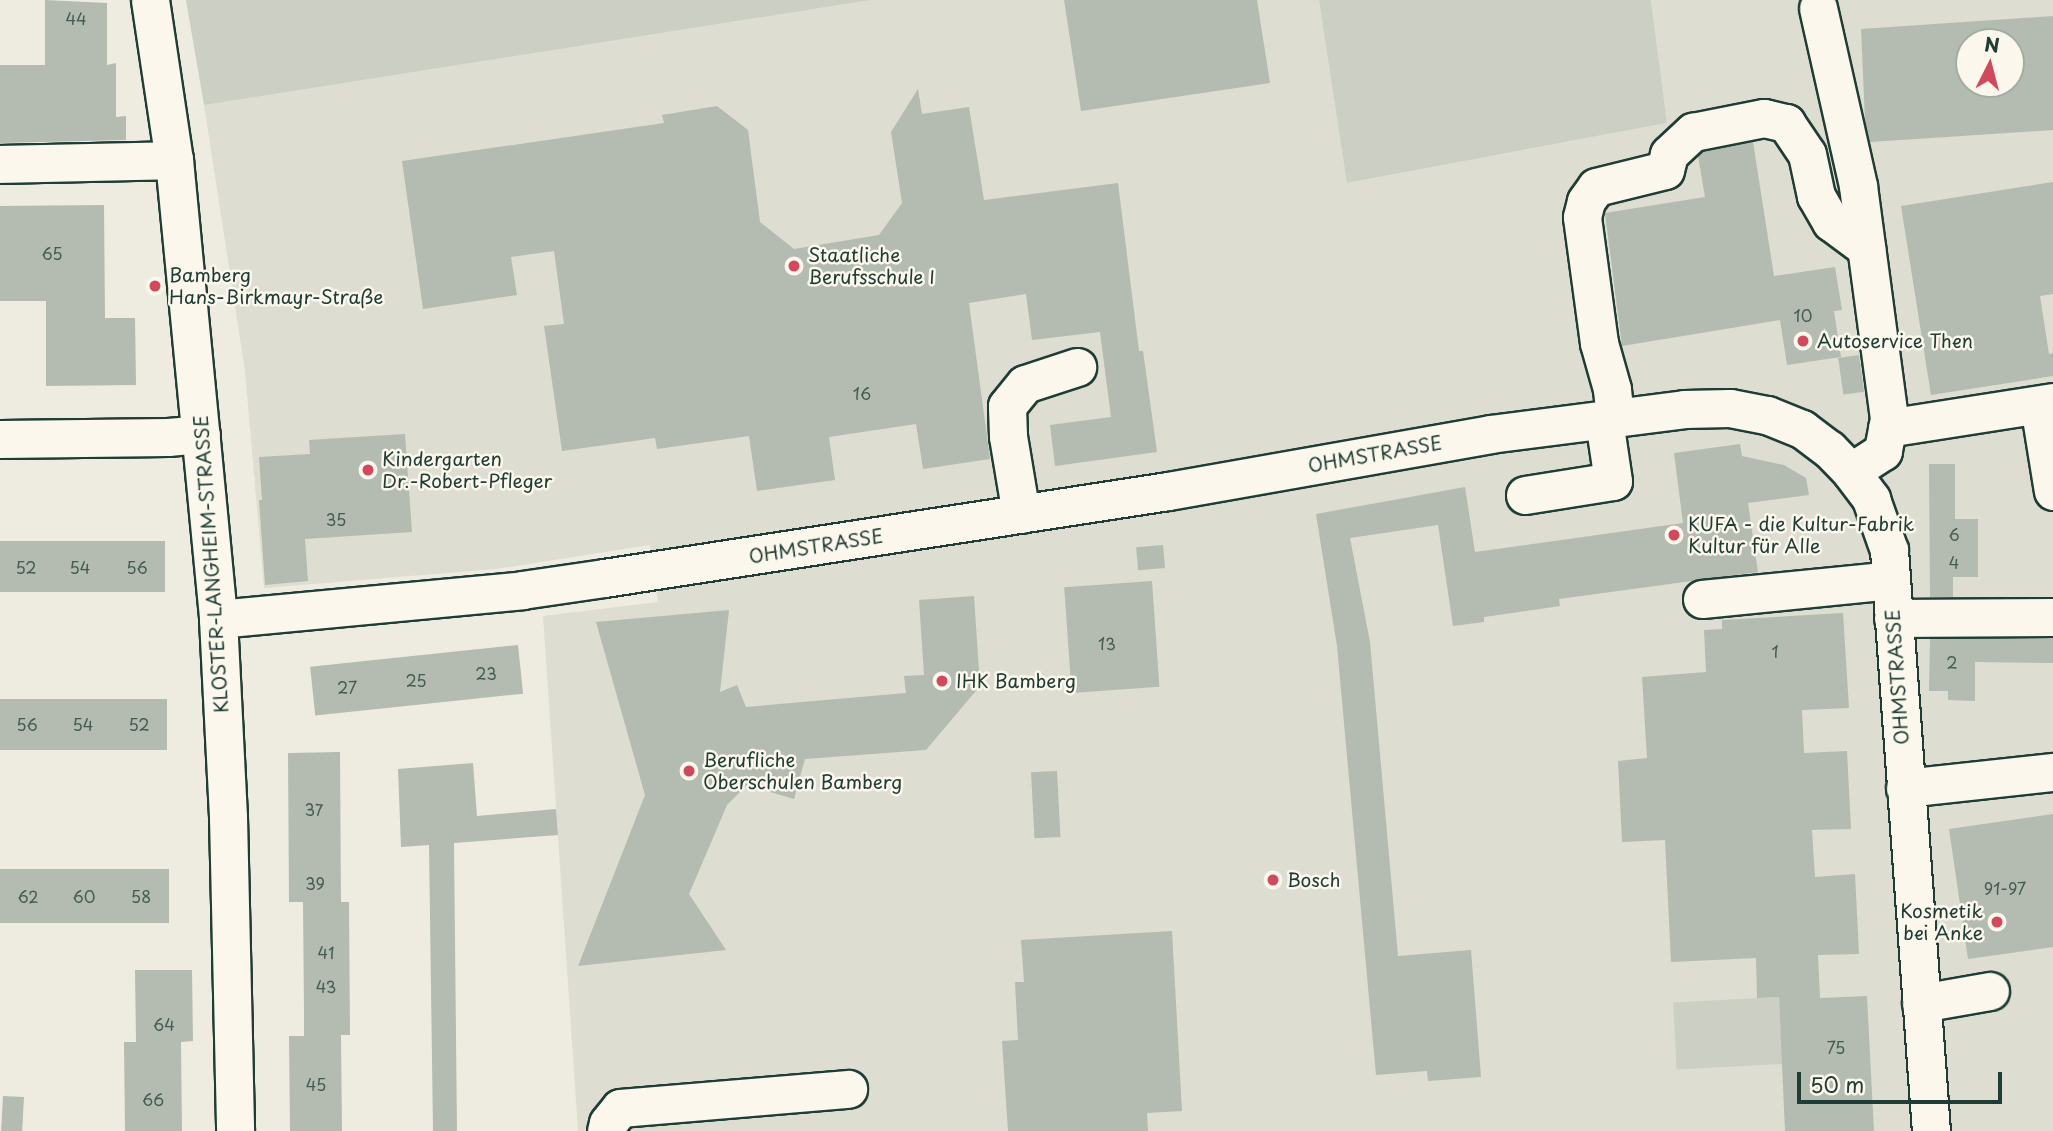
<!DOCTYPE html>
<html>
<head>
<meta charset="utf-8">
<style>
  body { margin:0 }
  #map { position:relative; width:2053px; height:1131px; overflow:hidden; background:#eeece1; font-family:"Playpen Sans",sans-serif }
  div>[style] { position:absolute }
  .built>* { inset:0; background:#ddddd2 }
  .green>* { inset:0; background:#cbcfc4; transform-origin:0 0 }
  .building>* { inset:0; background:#b4bbb0; transform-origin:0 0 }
  .roads { filter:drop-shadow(2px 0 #1f3d34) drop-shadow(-2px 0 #1f3d34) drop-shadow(0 2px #1f3d34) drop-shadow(0 -2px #1f3d34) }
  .minor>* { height:37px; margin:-18.5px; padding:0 18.5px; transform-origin:18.5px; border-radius:18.5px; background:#fbf7ec }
  .dots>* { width:19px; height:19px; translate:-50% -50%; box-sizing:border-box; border:4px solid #fbf7ec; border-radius:50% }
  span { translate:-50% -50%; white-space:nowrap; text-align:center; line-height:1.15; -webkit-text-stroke:5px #fbf7ec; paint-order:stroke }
  .number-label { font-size:16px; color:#445c53 }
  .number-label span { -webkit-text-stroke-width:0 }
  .poi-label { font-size:19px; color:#1f3d34 }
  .left { translate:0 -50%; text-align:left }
  .right { translate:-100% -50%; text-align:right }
  .street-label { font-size:19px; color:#1f3d34 }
  .north { position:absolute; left:1955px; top:28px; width:70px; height:70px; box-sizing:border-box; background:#fbf7ec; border:2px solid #a3ada2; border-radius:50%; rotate:6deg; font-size:19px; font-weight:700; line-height:28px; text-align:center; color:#1f3d34 }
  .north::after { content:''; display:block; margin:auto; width:24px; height:32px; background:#d1495b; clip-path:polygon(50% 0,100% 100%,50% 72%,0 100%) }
  .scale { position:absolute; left:1797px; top:1072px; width:205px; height:32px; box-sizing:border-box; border:4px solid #1f3d34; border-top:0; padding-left:9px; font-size:21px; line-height:24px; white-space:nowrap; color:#1f3d34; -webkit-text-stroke:5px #fbf7ec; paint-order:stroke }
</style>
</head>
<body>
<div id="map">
  <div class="built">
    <i style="clip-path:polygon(evenodd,871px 0,1319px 0,1348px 183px,1667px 123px,1651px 0,2053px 0,2053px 1131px,578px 1131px,543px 616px,658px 602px,650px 545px,496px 569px,264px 588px,245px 371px,204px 105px,871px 0,1969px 42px,2011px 42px,2011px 84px,1969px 84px,1969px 42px)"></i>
  </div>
  <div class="green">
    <i style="clip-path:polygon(186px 0,871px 0,204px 105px)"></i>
    <i style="clip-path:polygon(1319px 0,1651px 0,1667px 123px,1347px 183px)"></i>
    <i style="left:1779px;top:997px;width:67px;height:106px;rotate:87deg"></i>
  </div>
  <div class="building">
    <i style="clip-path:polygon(45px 0,107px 3px,107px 65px,116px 63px,116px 117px,126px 116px,126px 140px,0 143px,0 65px,45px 65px)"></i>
    <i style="clip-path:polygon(1064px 0,1257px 0,1270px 83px,1081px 111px)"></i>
    <i style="clip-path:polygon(evenodd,2053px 16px,2053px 130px,1870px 142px,1865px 120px,1861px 29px,2053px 16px,1969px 42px,2011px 42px,2011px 84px,1969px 84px,1969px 42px)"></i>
    <i style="clip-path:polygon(918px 89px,922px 114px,969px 107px,984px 200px,1118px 183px,1139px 351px,1143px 351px,1157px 452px,1055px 466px,1050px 425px,1111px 417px,1100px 332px,1032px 340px,1026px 294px,969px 303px,990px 459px,923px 469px,916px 424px,829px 437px,835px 480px,757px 491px,749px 436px,657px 449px,655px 438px,562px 451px,544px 326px,564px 324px,554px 251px,511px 257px,517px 295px,423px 309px,402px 161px,664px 123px,662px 115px,717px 106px,748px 130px,760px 222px,794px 249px,879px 235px,902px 203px,891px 132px)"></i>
    <i style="clip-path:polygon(1753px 142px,1774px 276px,1835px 267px,1842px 310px,1834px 311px,1841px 357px,1787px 365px,1780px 320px,1622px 346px,1605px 213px,1705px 197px,1698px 156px,1703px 151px)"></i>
    <i style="clip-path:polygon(2053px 182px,2053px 294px,2040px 296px,2049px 354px,2053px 353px,2053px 376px,1931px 395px,1901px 206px)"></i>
    <i style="clip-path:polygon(104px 205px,105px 318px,135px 318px,136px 385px,46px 386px,46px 301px,0 301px,0 206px)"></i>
    <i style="left:1859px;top:355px;width:37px;height:21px;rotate:82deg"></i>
    <i style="clip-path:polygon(405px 434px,412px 532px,305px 539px,308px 581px,265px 585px,259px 500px,262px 500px,259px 457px,310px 454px,309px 440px)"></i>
    <i style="clip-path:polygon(1740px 444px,1742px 456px,1784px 465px,1806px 478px,1809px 495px,1748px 503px,1758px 572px,1559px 599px,1560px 606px,1484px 617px,1484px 622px,1453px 626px,1438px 525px,1350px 538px,1370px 642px,1398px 956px,1471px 950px,1481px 1077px,1428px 1081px,1427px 1071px,1376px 1075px,1337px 646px,1316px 514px,1465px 487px,1475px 552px,1683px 523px,1674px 453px)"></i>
    <i style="clip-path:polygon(1929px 464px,1955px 464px,1955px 519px,1978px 519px,1978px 577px,1953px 577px,1953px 597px,1930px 597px)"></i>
    <i style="left:0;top:541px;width:165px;height:51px"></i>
    <i style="left:1163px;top:545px;width:23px;height:27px;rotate:85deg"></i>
    <i style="left:1152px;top:581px;width:106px;height:88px;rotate:86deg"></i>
    <i style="clip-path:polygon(974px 596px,980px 686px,926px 750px,805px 759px,794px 799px,747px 785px,727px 805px,689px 894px,726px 950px,578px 966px,645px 795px,596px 622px,729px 610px,720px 692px,737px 685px,746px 707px,906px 693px,904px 676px,924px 675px,919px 600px)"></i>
    <i style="clip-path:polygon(1843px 613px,1849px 708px,1802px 710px,1804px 753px,1847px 751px,1851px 829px,1812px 830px,1815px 877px,1855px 874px,1859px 954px,1818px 955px,1820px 998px,1867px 996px,1874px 1131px,1785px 1131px,1779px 997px,1757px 998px,1756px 958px,1671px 962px,1665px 840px,1622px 842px,1618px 761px,1647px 758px,1642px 677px,1706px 672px,1704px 630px,1722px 629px,1722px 620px)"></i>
    <i style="clip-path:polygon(2053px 638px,2053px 663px,1975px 662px,1975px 701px,1948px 700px,1948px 691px,1929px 691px,1930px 639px)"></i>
    <i style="left:518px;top:645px;width:49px;height:209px;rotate:84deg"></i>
    <i style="left:0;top:699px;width:167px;height:51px"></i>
    <i style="clip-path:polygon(340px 752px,341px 902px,349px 902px,350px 1035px,341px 1035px,342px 1131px,290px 1131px,289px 1036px,304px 1036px,304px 1014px,303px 902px,289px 902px,288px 753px)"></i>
    <i style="clip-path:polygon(473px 763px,477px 816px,556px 809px,558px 835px,454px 843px,457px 1131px,433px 1131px,429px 845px,401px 847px,398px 769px)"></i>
    <i style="left:1057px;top:771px;width:66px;height:26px;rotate:87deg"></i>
    <i style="clip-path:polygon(2053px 814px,2053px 947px,1968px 959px,1949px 829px)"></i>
    <i style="left:0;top:869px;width:169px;height:54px"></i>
    <i style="clip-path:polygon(1172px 931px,1182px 1111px,1147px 1113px,1148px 1131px,1008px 1131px,1002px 1041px,1018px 1040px,1015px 982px,1024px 982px,1021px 940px)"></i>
    <i style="clip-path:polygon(135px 970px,192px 970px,193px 1041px,181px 1042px,182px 1131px,125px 1131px,124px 1042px,136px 1042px)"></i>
    <i style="left:3px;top:1096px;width:21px;height:35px;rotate:3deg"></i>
  </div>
  <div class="roads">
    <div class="minor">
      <i style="left:150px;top:0;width:162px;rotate:81.5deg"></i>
      <i style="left:174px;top:160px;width:461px;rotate:84.5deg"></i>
      <i style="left:218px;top:619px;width:198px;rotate:87.1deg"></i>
      <i style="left:228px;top:817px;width:314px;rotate:88.7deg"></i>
      <i style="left:1818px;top:8px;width:182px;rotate:77.3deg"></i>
      <i style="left:1858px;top:186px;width:235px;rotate:82.4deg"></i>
      <i style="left:1889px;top:419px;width:33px;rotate:101deg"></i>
      <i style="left:1883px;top:451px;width:38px;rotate:147deg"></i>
      <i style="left:0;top:164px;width:174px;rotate:-1.3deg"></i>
      <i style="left:2039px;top:405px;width:87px;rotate:80.8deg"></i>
      <i style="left:1615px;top:418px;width:29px;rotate:-96deg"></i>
      <i style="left:1612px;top:389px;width:48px;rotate:-105.8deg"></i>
      <i style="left:1599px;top:343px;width:127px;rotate:-97.7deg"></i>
      <i style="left:1582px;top:217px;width:16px;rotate:-76deg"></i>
      <i style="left:1586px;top:201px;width:17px;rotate:-54deg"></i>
      <i style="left:1596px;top:187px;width:71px;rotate:-13.8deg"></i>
      <i style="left:1665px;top:170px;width:16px;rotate:-76deg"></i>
      <i style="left:1669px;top:154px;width:33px;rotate:-43deg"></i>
      <i style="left:1693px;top:132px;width:72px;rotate:-11.2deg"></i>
      <i style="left:1764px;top:118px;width:23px;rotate:13deg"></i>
      <i style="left:1786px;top:123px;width:37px;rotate:56deg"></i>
      <i style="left:1807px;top:154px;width:43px;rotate:77.9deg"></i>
      <i style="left:1816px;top:196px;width:30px;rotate:60deg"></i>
      <i style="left:1831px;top:222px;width:44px;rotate:36.6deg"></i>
      <i style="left:1887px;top:428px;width:168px;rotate:-8.9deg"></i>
      <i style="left:0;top:439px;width:168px;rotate:-0.7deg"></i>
      <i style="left:168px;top:437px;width:33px;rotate:-5deg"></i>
      <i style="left:1525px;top:495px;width:89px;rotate:-9deg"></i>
      <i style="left:1613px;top:481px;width:62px;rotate:-98.4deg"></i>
      <i style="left:1021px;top:514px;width:79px;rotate:-99.5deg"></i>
      <i style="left:1008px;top:436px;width:30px;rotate:-92deg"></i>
      <i style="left:1007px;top:406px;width:28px;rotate:-51deg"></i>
      <i style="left:1025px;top:384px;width:55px;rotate:-18.1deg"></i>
      <i style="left:1702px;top:599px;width:190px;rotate:-5.7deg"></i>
      <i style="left:1893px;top:618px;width:160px;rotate:-0.4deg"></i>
      <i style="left:218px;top:619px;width:305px;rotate:-5.4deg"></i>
      <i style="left:522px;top:590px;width:83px;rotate:-8.3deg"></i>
      <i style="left:604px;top:578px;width:571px;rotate:-8.77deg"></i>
      <i style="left:1168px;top:491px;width:327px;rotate:-10deg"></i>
      <i style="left:1490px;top:434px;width:196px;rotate:-7.3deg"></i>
      <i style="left:1684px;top:409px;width:46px;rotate:-1.2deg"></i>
      <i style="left:1730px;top:408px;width:38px;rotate:11deg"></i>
      <i style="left:1767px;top:415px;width:38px;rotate:22deg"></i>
      <i style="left:1802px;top:429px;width:34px;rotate:37deg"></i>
      <i style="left:1829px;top:449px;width:32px;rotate:46deg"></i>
      <i style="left:1851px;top:472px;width:34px;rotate:53deg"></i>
      <i style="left:1871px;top:499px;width:54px;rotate:70.6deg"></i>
      <i style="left:1889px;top:550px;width:583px;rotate:85.87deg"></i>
      <i style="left:1905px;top:788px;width:149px;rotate:-6.2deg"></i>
      <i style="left:1921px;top:1003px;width:70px;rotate:-9.9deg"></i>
      <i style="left:606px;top:1131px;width:8px;rotate:-76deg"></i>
      <i style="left:608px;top:1123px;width:19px;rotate:-51deg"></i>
      <i style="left:620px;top:1108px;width:229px;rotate:-4.8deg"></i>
    </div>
  </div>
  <div class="dots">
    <i style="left:794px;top:266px;background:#d1495b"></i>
    <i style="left:155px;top:286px;background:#d1495b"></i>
    <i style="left:1803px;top:341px;background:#d1495b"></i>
    <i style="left:368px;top:470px;background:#d1495b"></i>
    <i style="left:1674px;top:535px;background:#d1495b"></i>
    <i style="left:942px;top:681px;background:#d1495b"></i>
    <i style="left:689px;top:771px;background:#d1495b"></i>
    <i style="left:1273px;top:880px;background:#d1495b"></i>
    <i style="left:1997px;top:922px;background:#d1495b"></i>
  </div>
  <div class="number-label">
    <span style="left:76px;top:18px">44</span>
    <span style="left:52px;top:253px">65</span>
    <span style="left:1803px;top:315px">10</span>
    <span style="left:862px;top:393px">16</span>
    <span style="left:336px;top:519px">35</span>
    <span style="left:1954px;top:534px">6</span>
    <span style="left:1954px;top:562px">4</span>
    <span style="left:26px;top:567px">52</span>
    <span style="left:80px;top:567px">54</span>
    <span style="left:137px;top:567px">56</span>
    <span style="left:1107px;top:643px">13</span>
    <span style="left:1775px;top:651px">1</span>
    <span style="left:1952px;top:662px">2</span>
    <span style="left:486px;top:673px">23</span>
    <span style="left:416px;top:680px">25</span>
    <span style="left:347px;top:687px">27</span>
    <span style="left:27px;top:724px">56</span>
    <span style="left:83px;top:724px">54</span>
    <span style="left:139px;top:724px">52</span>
    <span style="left:314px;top:809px">37</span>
    <span style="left:315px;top:883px">39</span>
    <span style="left:2005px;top:888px">91-97</span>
    <span style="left:28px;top:896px">62</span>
    <span style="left:84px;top:896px">60</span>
    <span style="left:141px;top:896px">58</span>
    <span style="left:326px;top:952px">41</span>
    <span style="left:326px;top:986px">43</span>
    <span style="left:164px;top:1024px">64</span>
    <span style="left:1836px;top:1047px">75</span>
    <span style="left:316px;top:1084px">45</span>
    <span style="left:153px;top:1099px">66</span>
  </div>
  <div class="poi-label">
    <span class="left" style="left:808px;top:266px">Staatliche<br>Berufsschule I</span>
    <span class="left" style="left:169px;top:286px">Bamberg<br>Hans-Birkmayr-Straße</span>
    <span class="left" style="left:1817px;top:341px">Autoservice Then</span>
    <span class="left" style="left:382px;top:470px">Kindergarten<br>Dr.-Robert-Pfleger</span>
    <span class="left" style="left:1688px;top:535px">KUFA - die Kultur-Fabrik<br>Kultur für Alle</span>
    <span class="left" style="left:956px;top:681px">IHK Bamberg</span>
    <span class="left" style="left:703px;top:771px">Berufliche<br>Oberschulen Bamberg</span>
    <span class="left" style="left:1287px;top:880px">Bosch</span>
    <span class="right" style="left:1983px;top:922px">Kosmetik<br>bei Anke</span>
  </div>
  <div class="street-label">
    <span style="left:1375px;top:454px;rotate:-10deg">OHMSTRASSE</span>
    <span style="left:816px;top:546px;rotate:-9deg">OHMSTRASSE</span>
    <span style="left:211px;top:564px;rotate:-94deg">KLOSTER-LANGHEIM-STRASSE</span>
    <span style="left:1897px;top:677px;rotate:-94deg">OHMSTRASSE</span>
  </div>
  <div class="north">N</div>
  <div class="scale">50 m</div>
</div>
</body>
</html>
